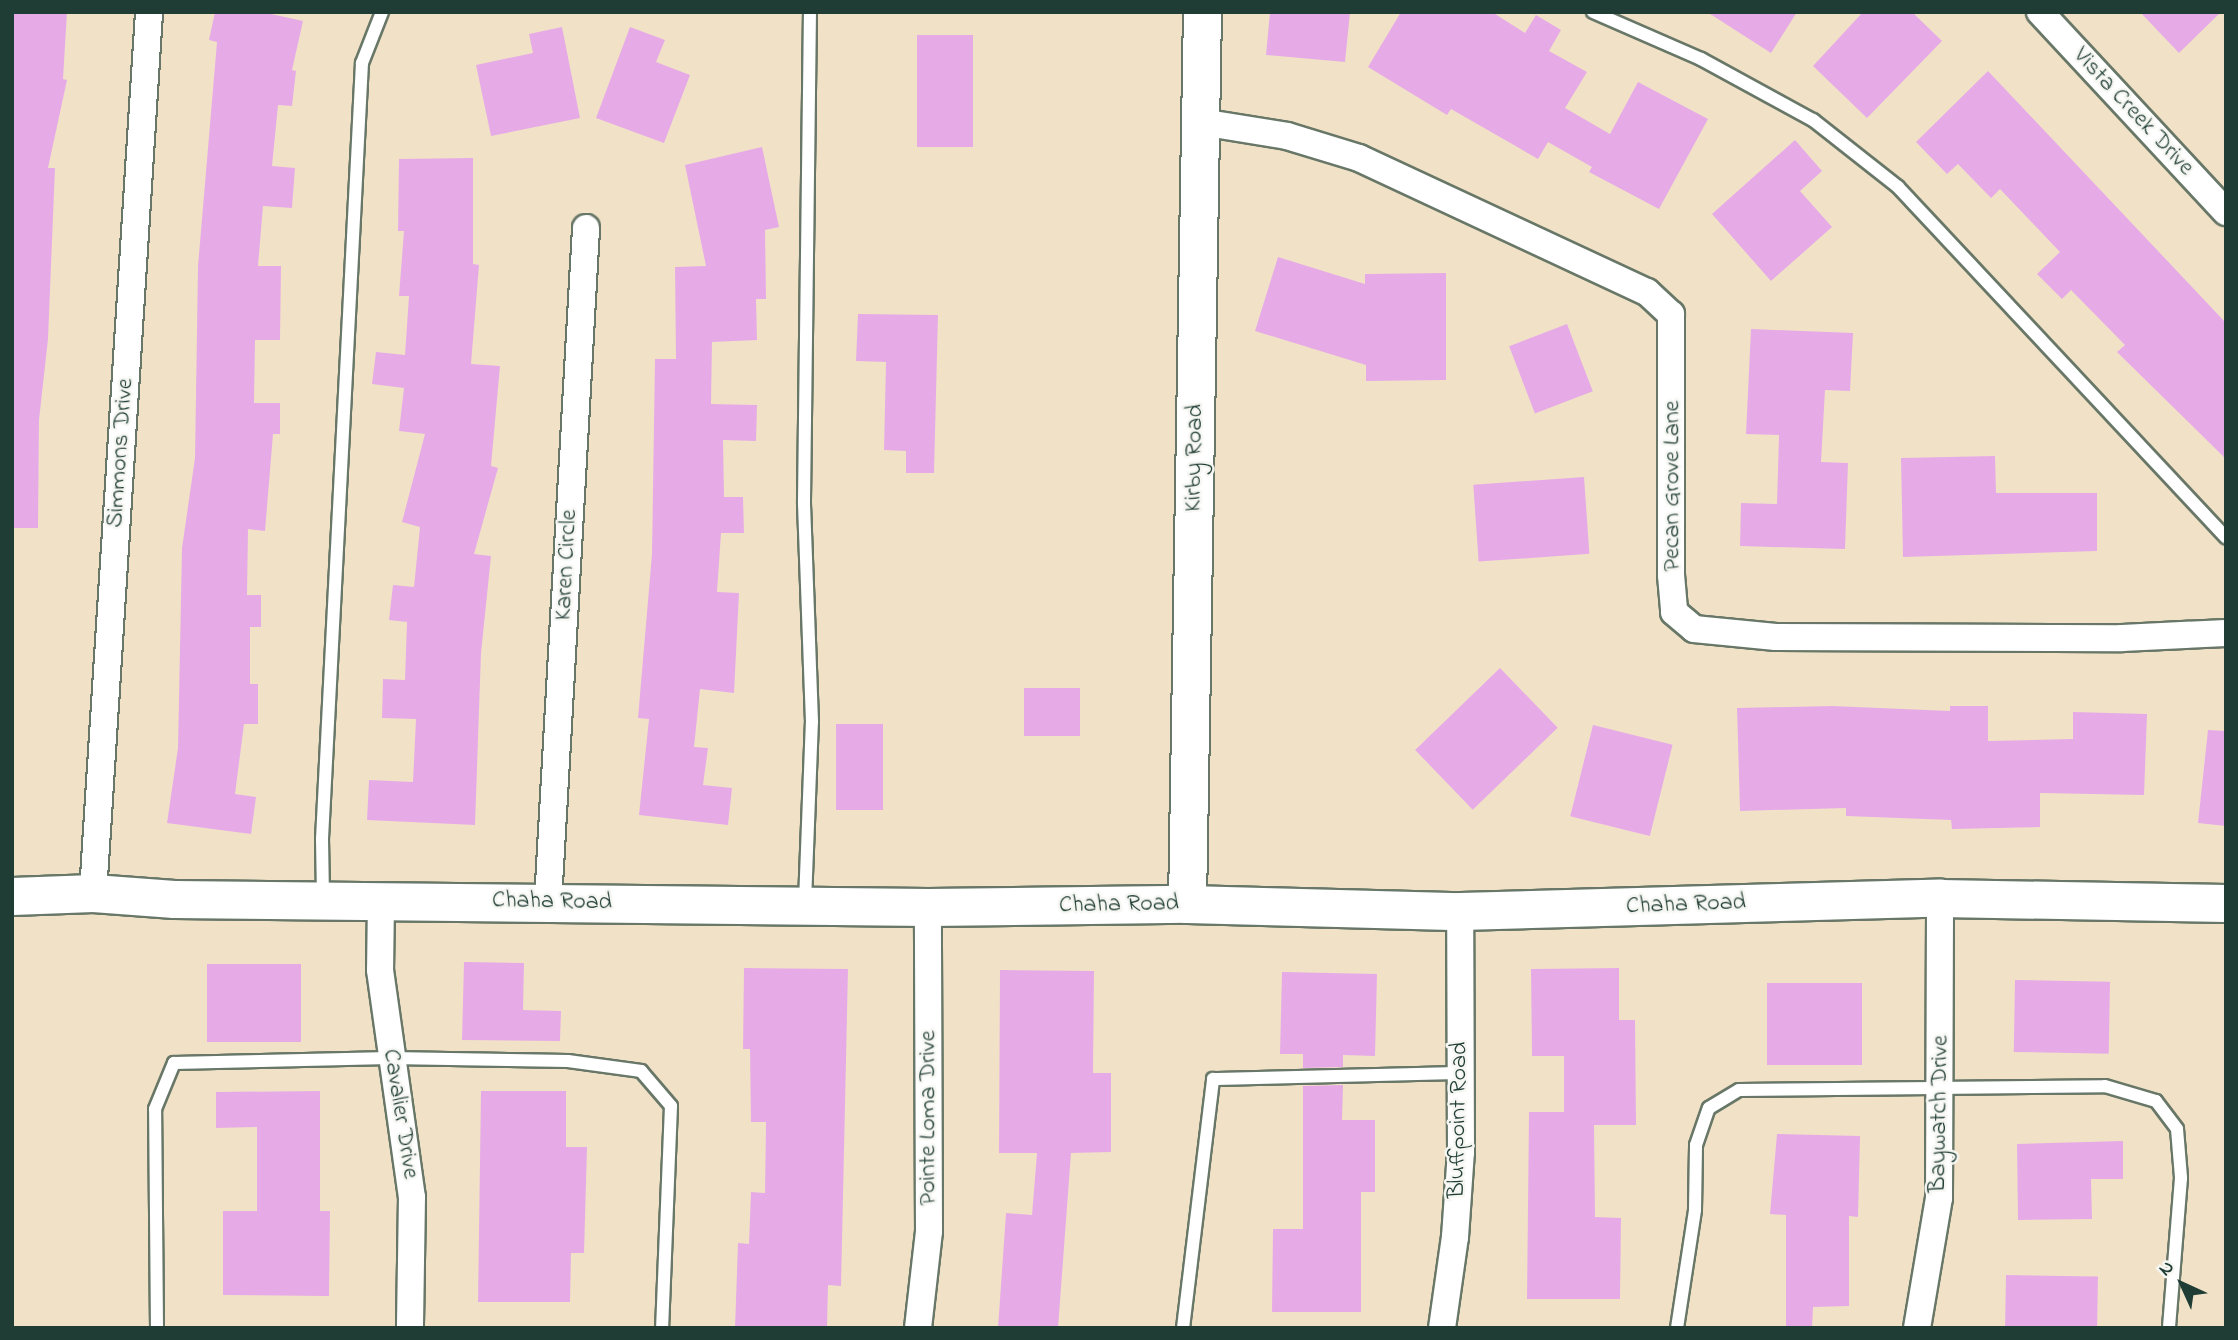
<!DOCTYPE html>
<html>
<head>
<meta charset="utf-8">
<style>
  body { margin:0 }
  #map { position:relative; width:2238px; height:1340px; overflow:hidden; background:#f1e2c7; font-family:"Indie Flower",sans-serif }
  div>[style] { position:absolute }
  .building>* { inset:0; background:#e6abe7; transform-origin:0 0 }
  .roads { filter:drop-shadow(2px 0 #687767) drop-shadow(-2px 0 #687767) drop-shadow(0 2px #687767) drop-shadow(0 -2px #687767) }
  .lane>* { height:12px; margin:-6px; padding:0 6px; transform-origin:6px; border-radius:6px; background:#fff }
  .street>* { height:26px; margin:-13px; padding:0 13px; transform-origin:13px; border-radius:13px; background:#fff }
  .secondary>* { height:37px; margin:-18.5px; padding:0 18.5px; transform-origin:18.5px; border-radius:18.5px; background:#fff }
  span { translate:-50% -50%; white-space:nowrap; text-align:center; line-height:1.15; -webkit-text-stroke:5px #f6f6f2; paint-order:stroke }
  .street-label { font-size:24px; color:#1f3d34 }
  .frame { position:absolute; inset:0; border:14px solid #1f3d34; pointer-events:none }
  .north { position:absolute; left:2147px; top:1249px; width:70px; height:70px; -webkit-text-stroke:5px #f6f6f2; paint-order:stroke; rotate:315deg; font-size:19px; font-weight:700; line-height:28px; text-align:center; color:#1f3d34 }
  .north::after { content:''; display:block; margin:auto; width:24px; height:32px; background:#1f3d34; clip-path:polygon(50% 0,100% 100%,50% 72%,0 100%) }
</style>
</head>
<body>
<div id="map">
  <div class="building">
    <i style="clip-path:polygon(12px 12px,67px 12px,63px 79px,67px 80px,48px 168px,55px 168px,48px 339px,39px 420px,38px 528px,12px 528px)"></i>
    <i style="clip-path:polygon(215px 12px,262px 12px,303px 21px,292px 70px,296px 71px,292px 106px,278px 105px,272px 166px,295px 168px,292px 208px,263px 206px,258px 266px,281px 266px,280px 340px,255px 340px,254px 403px,280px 403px,280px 434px,273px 434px,265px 531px,248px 529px,247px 595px,261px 595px,261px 627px,250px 627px,250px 684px,258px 684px,258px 724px,244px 724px,235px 794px,256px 797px,251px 834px,167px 823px,178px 748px,182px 548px,195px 458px,198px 266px,217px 42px,209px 40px)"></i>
    <i style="clip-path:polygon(1270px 12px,1350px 12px,1345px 62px,1266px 55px)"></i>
    <i style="clip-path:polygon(1401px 12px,1492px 12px,1525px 33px,1536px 15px,1561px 30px,1549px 51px,1587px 72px,1565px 108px,1610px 134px,1638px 82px,1708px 119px,1659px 209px,1589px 172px,1592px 167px,1548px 142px,1538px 159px,1451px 109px,1447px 115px,1368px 67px)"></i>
    <i style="clip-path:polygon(1707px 12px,1797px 12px,1771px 53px)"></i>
    <i style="clip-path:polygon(1863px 12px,1912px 12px,1942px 41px,1867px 118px,1813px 66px)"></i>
    <i style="clip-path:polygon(2140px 12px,2221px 12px,2179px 53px)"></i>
    <i style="clip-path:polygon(562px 27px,580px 118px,491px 136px,476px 65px,533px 53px,529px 34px)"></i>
    <i style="clip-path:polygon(630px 27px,665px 40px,656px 62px,690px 75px,664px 143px,596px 118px)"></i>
    <i style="left:917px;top:35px;width:56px;height:112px"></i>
    <i style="clip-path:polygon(1988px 71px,2226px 323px,2226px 459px,2117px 352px,2125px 345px,2071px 290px,2062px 299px,2037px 274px,2060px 252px,2000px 189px,1991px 198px,1958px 164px,1947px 174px,1916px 142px)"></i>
    <i style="clip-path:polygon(1795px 140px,1822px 171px,1800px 191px,1832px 227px,1771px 281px,1712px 214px)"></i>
    <i style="clip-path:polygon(762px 147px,779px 227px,765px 230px,766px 299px,756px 299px,757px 340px,712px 342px,711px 404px,757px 405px,756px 441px,723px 440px,724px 497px,743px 497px,744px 533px,721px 533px,717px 592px,739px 593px,734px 693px,700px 689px,694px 747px,708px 748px,703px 785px,732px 788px,728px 825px,639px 815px,649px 719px,638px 718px,652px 554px,655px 359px,676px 359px,675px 267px,706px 266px,685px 165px)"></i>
    <i style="clip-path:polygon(473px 158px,473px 264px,479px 265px,471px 364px,500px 366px,491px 466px,498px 468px,474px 554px,491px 556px,481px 653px,475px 825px,367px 820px,369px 780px,413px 782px,416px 719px,382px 718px,383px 679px,405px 680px,407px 622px,389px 620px,393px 585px,414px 587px,420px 527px,402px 522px,425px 434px,399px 431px,404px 388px,372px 384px,376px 352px,405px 355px,409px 296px,399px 296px,404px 231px,398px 231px,399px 159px)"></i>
    <i style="clip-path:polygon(1278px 257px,1365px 284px,1365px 274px,1446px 273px,1446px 380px,1366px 381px,1366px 365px,1255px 331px)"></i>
    <i style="clip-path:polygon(858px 314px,938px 315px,934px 473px,906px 473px,906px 451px,884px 450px,886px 362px,856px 361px)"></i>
    <i style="left:1567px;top:324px;width:72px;height:62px;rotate:69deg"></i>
    <i style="clip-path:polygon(1751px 329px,1853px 333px,1850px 391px,1825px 390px,1821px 462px,1848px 463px,1845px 549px,1740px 546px,1741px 503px,1777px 504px,1779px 435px,1746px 434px)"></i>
    <i style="clip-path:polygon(1995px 456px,1996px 493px,2097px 493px,2097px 551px,1903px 557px,1901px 458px)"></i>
    <i style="left:1584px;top:477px;width:77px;height:111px;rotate:86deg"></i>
    <i style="left:1500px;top:668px;width:83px;height:118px;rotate:46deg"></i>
    <i style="left:1080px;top:688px;width:48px;height:56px;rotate:90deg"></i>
    <i style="clip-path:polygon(1832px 706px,1950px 711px,1950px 706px,1988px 706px,1988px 741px,2073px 739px,2073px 712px,2147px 714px,2144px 795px,2040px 793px,2040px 827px,1952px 829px,1951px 820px,1846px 816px,1846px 808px,1740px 811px,1737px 708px)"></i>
    <i style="left:836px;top:724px;width:47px;height:86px"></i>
    <i style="left:1593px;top:725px;width:82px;height:94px;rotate:14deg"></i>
    <i style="clip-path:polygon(2208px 730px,2226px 731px,2226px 826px,2198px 823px)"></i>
    <i style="clip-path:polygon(464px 962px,524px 963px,523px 1010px,561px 1011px,560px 1041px,462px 1040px)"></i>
    <i style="left:207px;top:964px;width:94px;height:78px"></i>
    <i style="clip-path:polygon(744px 968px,848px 969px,841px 1286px,828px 1285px,827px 1328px,735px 1328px,738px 1243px,749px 1244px,751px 1192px,765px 1193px,766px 1122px,751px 1122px,750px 1049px,743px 1049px)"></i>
    <i style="clip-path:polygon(1619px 968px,1619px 1020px,1635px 1020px,1636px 1125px,1594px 1125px,1595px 1217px,1621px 1218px,1620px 1299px,1527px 1299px,1529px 1112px,1564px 1112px,1564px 1056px,1532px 1056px,1531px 969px)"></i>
    <i style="clip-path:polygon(1000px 970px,1094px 971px,1093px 1073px,1111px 1073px,1111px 1152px,1071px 1153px,1058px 1328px,998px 1328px,1006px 1213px,1032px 1215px,1037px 1153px,999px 1153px)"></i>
    <i style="clip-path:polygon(1282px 972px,1377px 974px,1375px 1056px,1343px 1055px,1343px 1067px,1303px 1068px,1303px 1054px,1280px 1054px)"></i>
    <i style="left:2015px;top:980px;width:95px;height:72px;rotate:1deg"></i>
    <i style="left:1767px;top:983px;width:95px;height:82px"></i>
    <i style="clip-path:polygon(1343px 1085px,1342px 1120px,1375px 1120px,1375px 1192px,1361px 1192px,1361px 1312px,1272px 1312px,1273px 1229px,1303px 1229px,1303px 1086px)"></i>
    <i style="clip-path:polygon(320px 1091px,320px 1211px,330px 1211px,329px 1296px,223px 1295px,223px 1211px,257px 1211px,257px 1127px,216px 1128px,216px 1092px)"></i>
    <i style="clip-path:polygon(481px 1091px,566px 1091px,566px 1147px,587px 1147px,584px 1253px,571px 1253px,570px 1302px,478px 1302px)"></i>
    <i style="clip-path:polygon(1777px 1134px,1860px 1136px,1858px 1217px,1849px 1216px,1849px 1306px,1813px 1307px,1812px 1328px,1786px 1328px,1786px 1215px,1770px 1214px)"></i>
    <i style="clip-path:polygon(2123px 1141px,2123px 1179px,2091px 1179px,2092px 1219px,2018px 1220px,2017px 1144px)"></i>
    <i style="left:2006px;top:1275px;width:92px;height:53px;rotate:1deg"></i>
  </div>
  <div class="roads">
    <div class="lane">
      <i style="left:1593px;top:12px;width:118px;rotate:23.5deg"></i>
      <i style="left:1701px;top:59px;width:128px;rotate:28.6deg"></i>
      <i style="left:1813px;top:120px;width:108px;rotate:38.2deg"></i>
      <i style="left:1898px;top:187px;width:480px;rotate:46.9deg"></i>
      <i style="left:323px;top:896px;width:57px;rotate:-91deg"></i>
      <i style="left:322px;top:839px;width:777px;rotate:-87.05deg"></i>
      <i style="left:362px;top:63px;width:55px;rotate:-68.6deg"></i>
      <i style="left:805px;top:902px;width:180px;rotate:-87.8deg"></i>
      <i style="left:812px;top:722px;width:221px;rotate:-92.1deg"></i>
      <i style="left:804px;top:501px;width:489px;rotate:-89.3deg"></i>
      <i style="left:157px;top:1328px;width:219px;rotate:-90.5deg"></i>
      <i style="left:155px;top:1109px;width:50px;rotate:-67.6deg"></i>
      <i style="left:174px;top:1063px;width:216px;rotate:-1.3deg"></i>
      <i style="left:390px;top:1058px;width:178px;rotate:1deg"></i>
      <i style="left:568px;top:1061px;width:74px;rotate:7.8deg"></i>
      <i style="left:641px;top:1071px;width:46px;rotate:49.4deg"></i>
      <i style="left:671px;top:1106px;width:222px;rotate:92.3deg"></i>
      <i style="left:1183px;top:1328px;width:251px;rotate:-83.1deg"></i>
      <i style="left:1213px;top:1079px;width:248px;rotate:-1.4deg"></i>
      <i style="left:1677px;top:1328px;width:119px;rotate:-81.3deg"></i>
      <i style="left:1695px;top:1210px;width:65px;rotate:-89.1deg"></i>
      <i style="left:1696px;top:1145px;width:39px;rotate:-71deg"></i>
      <i style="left:1709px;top:1108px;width:35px;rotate:-31deg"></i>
      <i style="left:1739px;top:1090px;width:366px;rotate:-0.6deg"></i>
      <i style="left:2105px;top:1086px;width:53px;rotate:16.4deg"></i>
      <i style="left:2156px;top:1101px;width:35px;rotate:53deg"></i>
      <i style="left:2177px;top:1129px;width:49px;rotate:85.3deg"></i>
      <i style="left:2181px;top:1178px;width:150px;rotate:94.6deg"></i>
    </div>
    <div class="street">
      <i style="left:2040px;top:12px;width:273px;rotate:47.1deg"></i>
      <i style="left:1201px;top:122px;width:87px;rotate:9.2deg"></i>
      <i style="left:1287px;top:136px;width:75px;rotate:17deg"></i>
      <i style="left:1359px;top:158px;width:318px;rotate:25deg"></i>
      <i style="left:1647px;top:292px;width:33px;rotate:43deg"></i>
      <i style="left:1671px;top:314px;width:261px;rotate:90deg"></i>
      <i style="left:1671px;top:575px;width:37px;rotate:85deg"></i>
      <i style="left:1674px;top:612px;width:26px;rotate:40deg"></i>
      <i style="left:1694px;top:629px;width:82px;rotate:5.6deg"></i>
      <i style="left:1776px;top:637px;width:346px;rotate:0.2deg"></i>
      <i style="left:2122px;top:638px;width:104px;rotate:-2.8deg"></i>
      <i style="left:93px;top:893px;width:883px;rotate:-86.36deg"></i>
      <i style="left:381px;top:901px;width:69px;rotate:90.8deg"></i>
      <i style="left:380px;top:970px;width:229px;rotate:82deg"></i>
      <i style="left:412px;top:1197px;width:131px;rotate:90.9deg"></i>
      <i style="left:548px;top:902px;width:675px;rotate:-86.77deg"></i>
      <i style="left:918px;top:1328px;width:98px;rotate:-83.5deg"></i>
      <i style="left:929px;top:1231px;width:324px;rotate:-90.2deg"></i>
      <i style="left:1442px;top:1328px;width:92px;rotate:-81.9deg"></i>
      <i style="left:1455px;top:1237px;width:85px;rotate:-86deg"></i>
      <i style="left:1461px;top:1152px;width:241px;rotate:-90.2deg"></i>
      <i style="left:1917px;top:1328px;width:132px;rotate:-80.4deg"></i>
      <i style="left:1939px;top:1198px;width:300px;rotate:-89.8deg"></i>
    </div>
    <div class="secondary">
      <i style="left:12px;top:896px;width:81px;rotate:-2.1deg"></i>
      <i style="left:93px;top:893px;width:81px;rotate:4.2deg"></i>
      <i style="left:174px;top:899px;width:754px;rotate:0.61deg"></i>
      <i style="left:928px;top:907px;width:259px;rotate:-0.7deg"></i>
      <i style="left:1187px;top:904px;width:273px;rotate:1.5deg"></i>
      <i style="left:1460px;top:911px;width:480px;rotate:-1.6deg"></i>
      <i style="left:1940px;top:898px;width:286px;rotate:1deg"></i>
      <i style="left:1187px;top:904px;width:892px;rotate:-89.04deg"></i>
    </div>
  </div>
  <div class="street-label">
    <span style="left:2133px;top:112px;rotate:47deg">Vista Creek Drive</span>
    <span style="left:121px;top:453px;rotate:-86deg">Simmons Drive</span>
    <span style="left:1195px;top:458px;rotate:-89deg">Kirby Road</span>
    <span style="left:1673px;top:486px;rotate:-90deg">Pecan Grove Lane</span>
    <span style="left:567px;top:565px;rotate:-87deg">Karen Circle</span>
    <span style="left:552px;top:902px;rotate:1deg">Chaha Road</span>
    <span style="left:1119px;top:905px;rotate:-1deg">Chaha Road</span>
    <span style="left:1686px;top:905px;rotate:-2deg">Chaha Road</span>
    <span style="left:400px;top:1114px;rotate:81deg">Cavalier Drive</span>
    <span style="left:1940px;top:1114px;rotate:-89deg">Baywatch Drive</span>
    <span style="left:929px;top:1118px;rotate:-90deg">Pointe Loma Drive</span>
    <span style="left:1459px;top:1120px;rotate:-89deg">Bluffpoint Road</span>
  </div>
  <div class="frame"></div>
  <div class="north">N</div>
</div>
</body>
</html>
